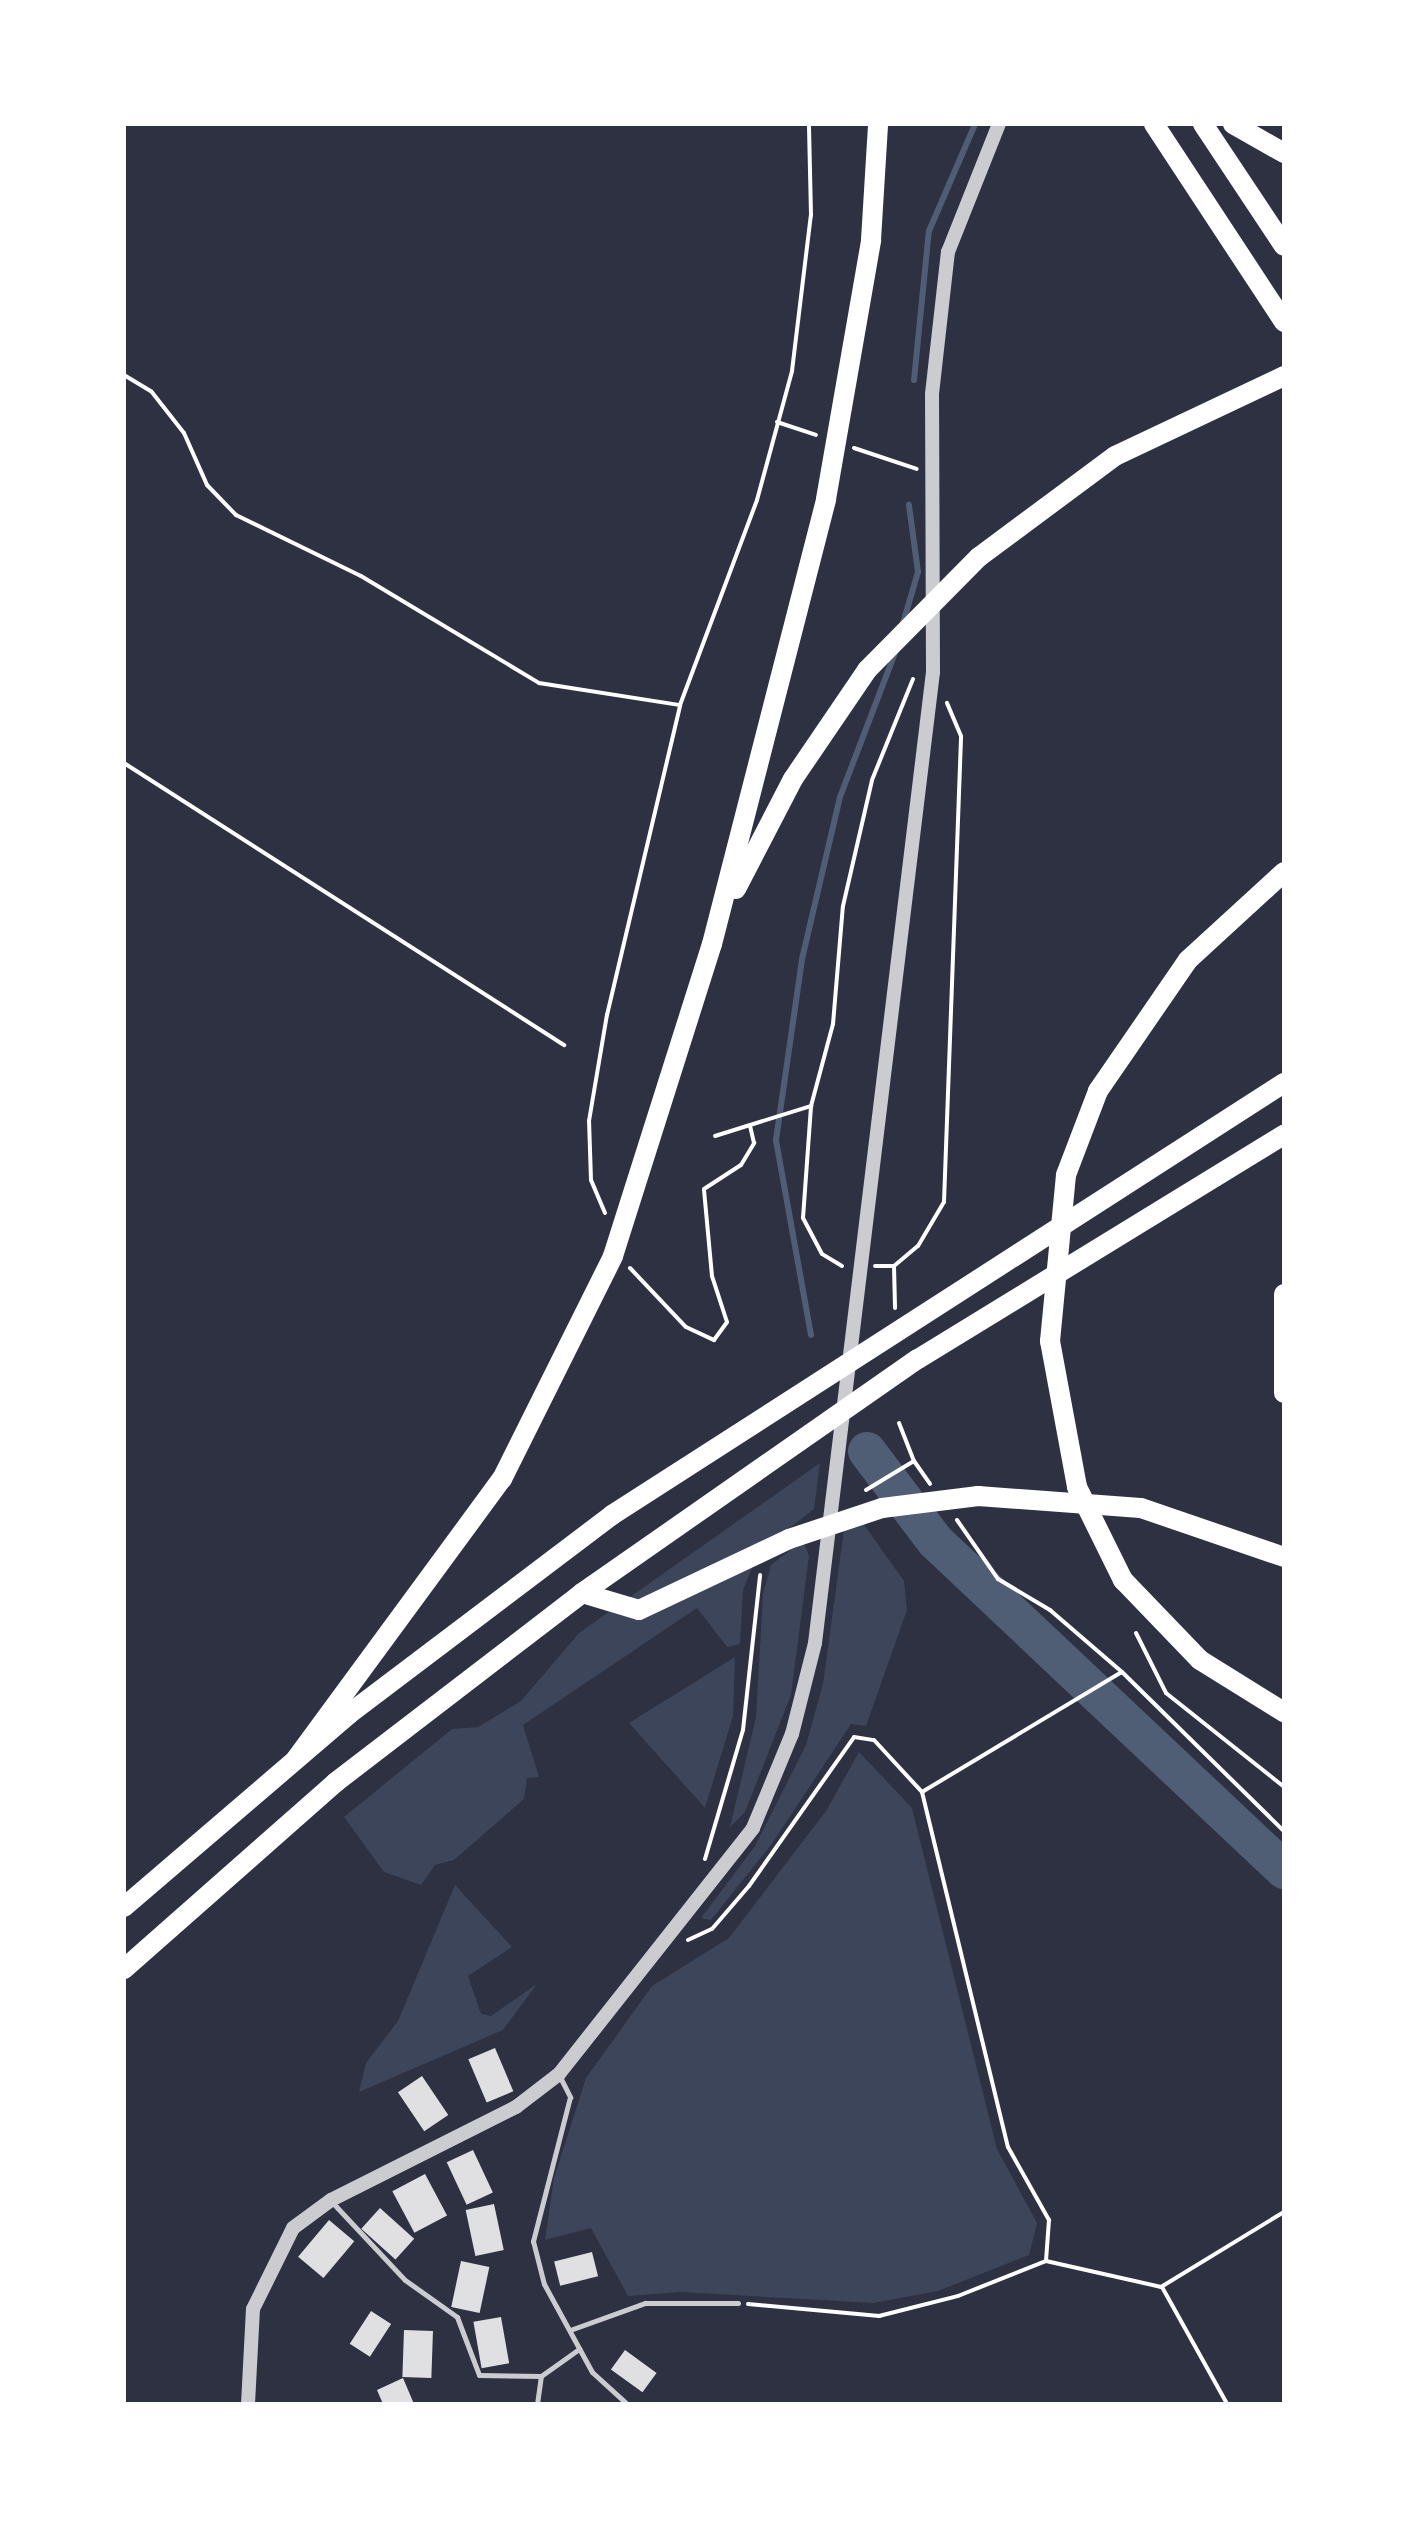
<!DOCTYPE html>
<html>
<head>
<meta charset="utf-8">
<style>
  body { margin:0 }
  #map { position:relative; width:1408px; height:2528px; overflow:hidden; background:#2d3142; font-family:"Playfair Display",serif }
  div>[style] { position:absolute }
  .green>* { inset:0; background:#3c4559 }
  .stream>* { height:6px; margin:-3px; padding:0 3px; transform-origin:3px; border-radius:3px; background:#4f5d75 }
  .river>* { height:38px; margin:-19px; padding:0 19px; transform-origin:19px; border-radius:19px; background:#4f5d75 }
  .building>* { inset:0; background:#e0e0e3; transform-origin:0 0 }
  .path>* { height:4px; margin:-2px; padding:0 2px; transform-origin:2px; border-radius:2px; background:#fff }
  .service>* { height:5px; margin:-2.5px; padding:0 2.5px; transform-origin:2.5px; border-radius:2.5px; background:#caccd0 }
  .tertiary>* { height:14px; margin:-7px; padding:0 7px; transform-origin:7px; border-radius:7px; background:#caccd0 }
  .motorway>* { height:20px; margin:-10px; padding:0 10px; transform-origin:10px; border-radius:10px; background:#fff }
  span { translate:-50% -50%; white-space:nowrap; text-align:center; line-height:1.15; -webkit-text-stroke:8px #fff; paint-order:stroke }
  .frame { position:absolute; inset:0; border:126px solid #fff; pointer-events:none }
</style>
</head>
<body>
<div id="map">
  <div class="green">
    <i style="clip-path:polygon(820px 1463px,814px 1509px,758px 1553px,743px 1590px,740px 1644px,727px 1647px,697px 1608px,523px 1725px,539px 1777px,527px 1778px,524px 1799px,454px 1860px,435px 1865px,421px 1885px,384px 1872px,344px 1817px,452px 1729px,478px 1727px,521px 1701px,579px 1633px)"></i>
    <i style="clip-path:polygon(855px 1512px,904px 1581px,907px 1610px,866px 1726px,851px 1724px,771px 1845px,711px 1920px,701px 1918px,755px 1846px,806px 1745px,823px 1684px,846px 1515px)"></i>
    <i style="clip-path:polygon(803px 1540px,809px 1556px,791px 1695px,745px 1812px,730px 1827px,756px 1717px,763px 1594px,771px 1565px)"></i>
    <i style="clip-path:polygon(735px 1657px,733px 1716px,705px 1808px,629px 1723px)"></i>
    <i style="clip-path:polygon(859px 1752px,912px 1808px,997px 2149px,1037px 2223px,1029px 2255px,938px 2291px,873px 2303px,681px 2292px,628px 2296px,591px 2228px,545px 2240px,554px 2178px,586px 2078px,652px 1986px,729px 1938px,826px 1811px)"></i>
    <i style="clip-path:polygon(455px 1885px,512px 1947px,468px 1976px,481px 2014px,491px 2016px,537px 1984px,503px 2030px,359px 2092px,366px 2063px,398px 2021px)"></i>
  </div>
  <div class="stream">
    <i style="left:914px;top:380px;width:150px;rotate:-84.3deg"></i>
    <i style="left:929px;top:231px;width:116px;rotate:-66.7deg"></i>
    <i style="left:903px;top:623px;width:53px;rotate:-73.6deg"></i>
    <i style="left:918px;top:572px;width:68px;rotate:-97.7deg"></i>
    <i style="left:811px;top:1335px;width:198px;rotate:-100.2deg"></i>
    <i style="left:776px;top:1140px;width:183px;rotate:-81.8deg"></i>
    <i style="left:802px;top:959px;width:166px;rotate:-76.8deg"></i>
    <i style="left:840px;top:797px;width:154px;rotate:-69.1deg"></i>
  </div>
  <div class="river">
    <i style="left:867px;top:1451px;width:113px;rotate:52.9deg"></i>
    <i style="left:935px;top:1541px;width:480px;rotate:43.3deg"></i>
  </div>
  <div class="building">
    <i style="left:495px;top:2048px;width:47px;height:29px;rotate:67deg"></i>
    <i style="left:422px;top:2076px;width:47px;height:29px;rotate:56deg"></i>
    <i style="left:473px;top:2150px;width:47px;height:29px;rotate:65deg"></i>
    <i style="left:425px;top:2174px;width:47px;height:37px;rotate:62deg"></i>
    <i style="left:494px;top:2204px;width:47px;height:29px;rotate:78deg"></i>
    <i style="left:380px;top:2208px;width:46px;height:28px;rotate:42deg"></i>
    <i style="left:329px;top:2220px;width:33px;height:48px;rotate:40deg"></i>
    <i style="left:592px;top:2252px;width:25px;height:39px;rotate:76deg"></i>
    <i style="left:461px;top:2261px;width:29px;height:47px;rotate:12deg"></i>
    <i style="left:371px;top:2311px;width:24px;height:39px;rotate:33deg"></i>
    <i style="left:501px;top:2317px;width:47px;height:28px;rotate:80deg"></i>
    <i style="left:404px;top:2330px;width:29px;height:47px;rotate:2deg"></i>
    <i style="left:625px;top:2350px;width:39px;height:24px;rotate:36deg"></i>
    <i style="clip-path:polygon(403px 2378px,414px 2404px,383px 2404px,377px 2390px)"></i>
  </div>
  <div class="path">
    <i style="left:124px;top:375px;width:31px;rotate:31deg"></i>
    <i style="left:151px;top:391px;width:53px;rotate:51.8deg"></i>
    <i style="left:184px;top:433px;width:57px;rotate:66.1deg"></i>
    <i style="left:207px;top:485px;width:42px;rotate:46deg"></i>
    <i style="left:236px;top:515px;width:139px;rotate:26deg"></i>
    <i style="left:361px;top:576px;width:208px;rotate:31deg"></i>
    <i style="left:539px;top:683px;width:143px;rotate:8.9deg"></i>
    <i style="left:777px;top:422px;width:41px;rotate:18.4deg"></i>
    <i style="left:854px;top:448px;width:66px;rotate:18.4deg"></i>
    <i style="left:124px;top:763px;width:523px;rotate:32.66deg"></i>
    <i style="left:715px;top:1136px;width:101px;rotate:-17.4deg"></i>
    <i style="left:605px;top:1213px;width:36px;rotate:-113deg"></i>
    <i style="left:591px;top:1180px;width:59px;rotate:-91.9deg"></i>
    <i style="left:589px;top:1121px;width:108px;rotate:-80.4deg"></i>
    <i style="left:607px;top:1015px;width:318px;rotate:-76.7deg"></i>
    <i style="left:680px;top:705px;width:219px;rotate:-69.4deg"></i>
    <i style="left:757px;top:500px;width:134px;rotate:-74.8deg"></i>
    <i style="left:792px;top:371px;width:157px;rotate:-83.1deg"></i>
    <i style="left:811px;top:215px;width:91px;rotate:-91.3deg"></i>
    <i style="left:842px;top:1266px;width:23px;rotate:-149deg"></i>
    <i style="left:822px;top:1254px;width:41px;rotate:-117.8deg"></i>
    <i style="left:803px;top:1218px;width:112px;rotate:-85.9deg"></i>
    <i style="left:811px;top:1106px;width:85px;rotate:-75deg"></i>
    <i style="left:833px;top:1024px;width:118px;rotate:-85.2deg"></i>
    <i style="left:843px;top:906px;width:129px;rotate:-77deg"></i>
    <i style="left:872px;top:780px;width:109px;rotate:-67.9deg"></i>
    <i style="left:875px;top:1266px;width:19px"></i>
    <i style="left:894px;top:1266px;width:31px;rotate:-40deg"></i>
    <i style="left:918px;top:1246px;width:51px;rotate:-59.4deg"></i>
    <i style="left:944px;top:1202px;width:466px;rotate:-87.9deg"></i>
    <i style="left:961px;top:736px;width:36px;rotate:-113deg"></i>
    <i style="left:894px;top:1266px;width:42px;rotate:88.6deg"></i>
    <i style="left:630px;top:1268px;width:81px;rotate:46.5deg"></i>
    <i style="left:686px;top:1327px;width:31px;rotate:25deg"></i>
    <i style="left:714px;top:1340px;width:22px;rotate:-54deg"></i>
    <i style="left:727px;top:1322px;width:48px;rotate:-108.1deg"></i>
    <i style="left:712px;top:1276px;width:87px;rotate:-95.3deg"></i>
    <i style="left:704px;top:1189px;width:44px;rotate:-33deg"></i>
    <i style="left:741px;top:1165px;width:26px;rotate:-59deg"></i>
    <i style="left:754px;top:1143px;width:18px;rotate:-103deg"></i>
    <i style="left:899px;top:1423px;width:41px;rotate:68.5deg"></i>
    <i style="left:866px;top:1490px;width:56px;rotate:-31.1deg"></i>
    <i style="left:914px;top:1461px;width:28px;rotate:55deg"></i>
    <i style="left:957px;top:1520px;width:72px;rotate:55.2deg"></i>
    <i style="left:998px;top:1579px;width:61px;rotate:30.8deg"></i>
    <i style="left:1050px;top:1610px;width:95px;rotate:40.7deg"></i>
    <i style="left:1122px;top:1672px;width:227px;rotate:44.5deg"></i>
    <i style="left:1136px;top:1633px;width:67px;rotate:63.4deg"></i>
    <i style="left:1166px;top:1693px;width:151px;rotate:38.5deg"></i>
    <i style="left:922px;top:1792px;width:233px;rotate:-31deg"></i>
    <i style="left:705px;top:1859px;width:134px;rotate:-73.6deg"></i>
    <i style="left:743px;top:1730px;width:156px;rotate:-83.7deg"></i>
    <i style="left:688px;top:1940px;width:26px;rotate:-25deg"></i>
    <i style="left:712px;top:1929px;width:57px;rotate:-49.3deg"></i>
    <i style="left:749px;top:1886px;width:182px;rotate:-54.8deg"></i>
    <i style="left:854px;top:1737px;width:20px;rotate:9deg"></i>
    <i style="left:874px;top:1740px;width:71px;rotate:47.3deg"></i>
    <i style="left:922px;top:1792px;width:365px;rotate:76.4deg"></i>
    <i style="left:1008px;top:2147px;width:84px;rotate:60.7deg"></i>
    <i style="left:1049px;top:2220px;width:41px;rotate:94.2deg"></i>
    <i style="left:1162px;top:2287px;width:134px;rotate:60.9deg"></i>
    <i style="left:748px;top:2304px;width:132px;rotate:5.2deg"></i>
    <i style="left:879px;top:2316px;width:81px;rotate:-14.2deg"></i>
    <i style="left:958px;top:2296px;width:95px;rotate:-21.7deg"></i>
    <i style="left:1046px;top:2261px;width:118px;rotate:12.7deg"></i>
    <i style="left:1161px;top:2287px;width:144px;rotate:-31.4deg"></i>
  </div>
  <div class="service">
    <i style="left:559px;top:2075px;width:25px;rotate:63deg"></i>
    <i style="left:570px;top:2097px;width:149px;rotate:104.4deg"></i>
    <i style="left:533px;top:2241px;width:44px;rotate:75.7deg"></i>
    <i style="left:544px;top:2284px;width:100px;rotate:61.4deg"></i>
    <i style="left:592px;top:2372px;width:47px;rotate:42.4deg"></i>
    <i style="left:331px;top:2201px;width:108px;rotate:46.9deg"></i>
    <i style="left:405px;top:2280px;width:64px;rotate:35.4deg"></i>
    <i style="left:457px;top:2317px;width:62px;rotate:69.2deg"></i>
    <i style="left:479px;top:2375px;width:62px;rotate:0.9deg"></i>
    <i style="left:570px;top:2330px;width:80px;rotate:-19.8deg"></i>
    <i style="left:645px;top:2303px;width:93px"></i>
    <i style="left:537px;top:2404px;width:28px;rotate:-82deg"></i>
    <i style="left:541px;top:2376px;width:47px;rotate:-35.4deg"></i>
  </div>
  <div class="tertiary">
    <i style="left:248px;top:2404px;width:95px;rotate:-87deg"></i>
    <i style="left:253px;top:2309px;width:90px;rotate:-63.7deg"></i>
    <i style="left:293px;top:2228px;width:47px;rotate:-36.4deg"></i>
    <i style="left:331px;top:2200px;width:207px;rotate:-26.7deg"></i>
    <i style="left:516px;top:2107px;width:54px;rotate:-37.5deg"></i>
    <i style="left:559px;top:2074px;width:313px;rotate:-51.7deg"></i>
    <i style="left:753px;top:1828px;width:102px;rotate:-67.5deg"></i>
    <i style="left:792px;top:1734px;width:94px;rotate:-75.8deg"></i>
    <i style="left:815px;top:1643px;width:978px;rotate:-83.07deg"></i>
    <i style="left:933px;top:672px;width:278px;rotate:-90.2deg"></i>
    <i style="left:932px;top:394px;width:143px;rotate:-83.6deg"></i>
    <i style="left:948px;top:252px;width:138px;rotate:-68.3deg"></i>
  </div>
  <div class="motorway">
    <i style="left:1154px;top:124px;width:237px;rotate:56.7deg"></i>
    <i style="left:1203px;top:124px;width:146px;rotate:56.4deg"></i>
    <i style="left:1233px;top:124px;width:59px;rotate:29.6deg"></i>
    <i style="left:1284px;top:872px;width:130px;rotate:137.5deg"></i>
    <i style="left:1188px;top:960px;width:159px;rotate:124.5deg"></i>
    <i style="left:1098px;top:1091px;width:90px;rotate:110.9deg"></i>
    <i style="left:1066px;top:1175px;width:167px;rotate:95.5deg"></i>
    <i style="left:1050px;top:1341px;width:148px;rotate:79.5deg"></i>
    <i style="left:1077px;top:1487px;width:104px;rotate:63.7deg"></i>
    <i style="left:1123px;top:1580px;width:111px;rotate:46.1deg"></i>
    <i style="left:1200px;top:1660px;width:99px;rotate:31.8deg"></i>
    <i style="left:736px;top:889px;width:124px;rotate:-62.6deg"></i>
    <i style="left:793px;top:779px;width:132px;rotate:-55.8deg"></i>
    <i style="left:867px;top:670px;width:159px;rotate:-45.3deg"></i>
    <i style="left:979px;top:557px;width:169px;rotate:-36.6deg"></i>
    <i style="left:1115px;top:456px;width:187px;rotate:-25.3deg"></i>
    <i style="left:1284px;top:1294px;width:99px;rotate:90deg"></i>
    <i style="left:582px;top:1593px;width:59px;rotate:16.6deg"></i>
    <i style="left:639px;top:1610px;width:166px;rotate:-25.3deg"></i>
    <i style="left:789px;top:1539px;width:98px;rotate:-18.4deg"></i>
    <i style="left:882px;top:1508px;width:97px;rotate:-7.1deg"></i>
    <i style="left:978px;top:1496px;width:163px;rotate:4.2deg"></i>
    <i style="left:1141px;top:1508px;width:151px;rotate:18.9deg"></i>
    <i style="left:296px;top:1759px;width:348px;rotate:-53.7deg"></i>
    <i style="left:502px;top:1479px;width:249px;rotate:-63.5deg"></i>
    <i style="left:613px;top:1256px;width:327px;rotate:-72.4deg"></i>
    <i style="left:712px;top:944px;width:459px;rotate:-75.6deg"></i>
    <i style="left:826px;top:499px;width:263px;rotate:-80.1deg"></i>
    <i style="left:871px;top:240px;width:116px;rotate:-86.5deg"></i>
    <i style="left:124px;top:1907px;width:296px;rotate:-40.6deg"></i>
    <i style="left:349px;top:1714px;width:330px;rotate:-37.1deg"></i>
    <i style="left:612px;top:1515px;width:799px;rotate:-32.74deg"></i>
    <i style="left:124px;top:1969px;width:283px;rotate:-41.4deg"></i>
    <i style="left:336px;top:1782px;width:310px;rotate:-37.5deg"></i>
    <i style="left:582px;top:1593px;width:409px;rotate:-34.9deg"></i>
    <i style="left:918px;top:1359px;width:429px;rotate:-31.5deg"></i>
  </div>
  <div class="frame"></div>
</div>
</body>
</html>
